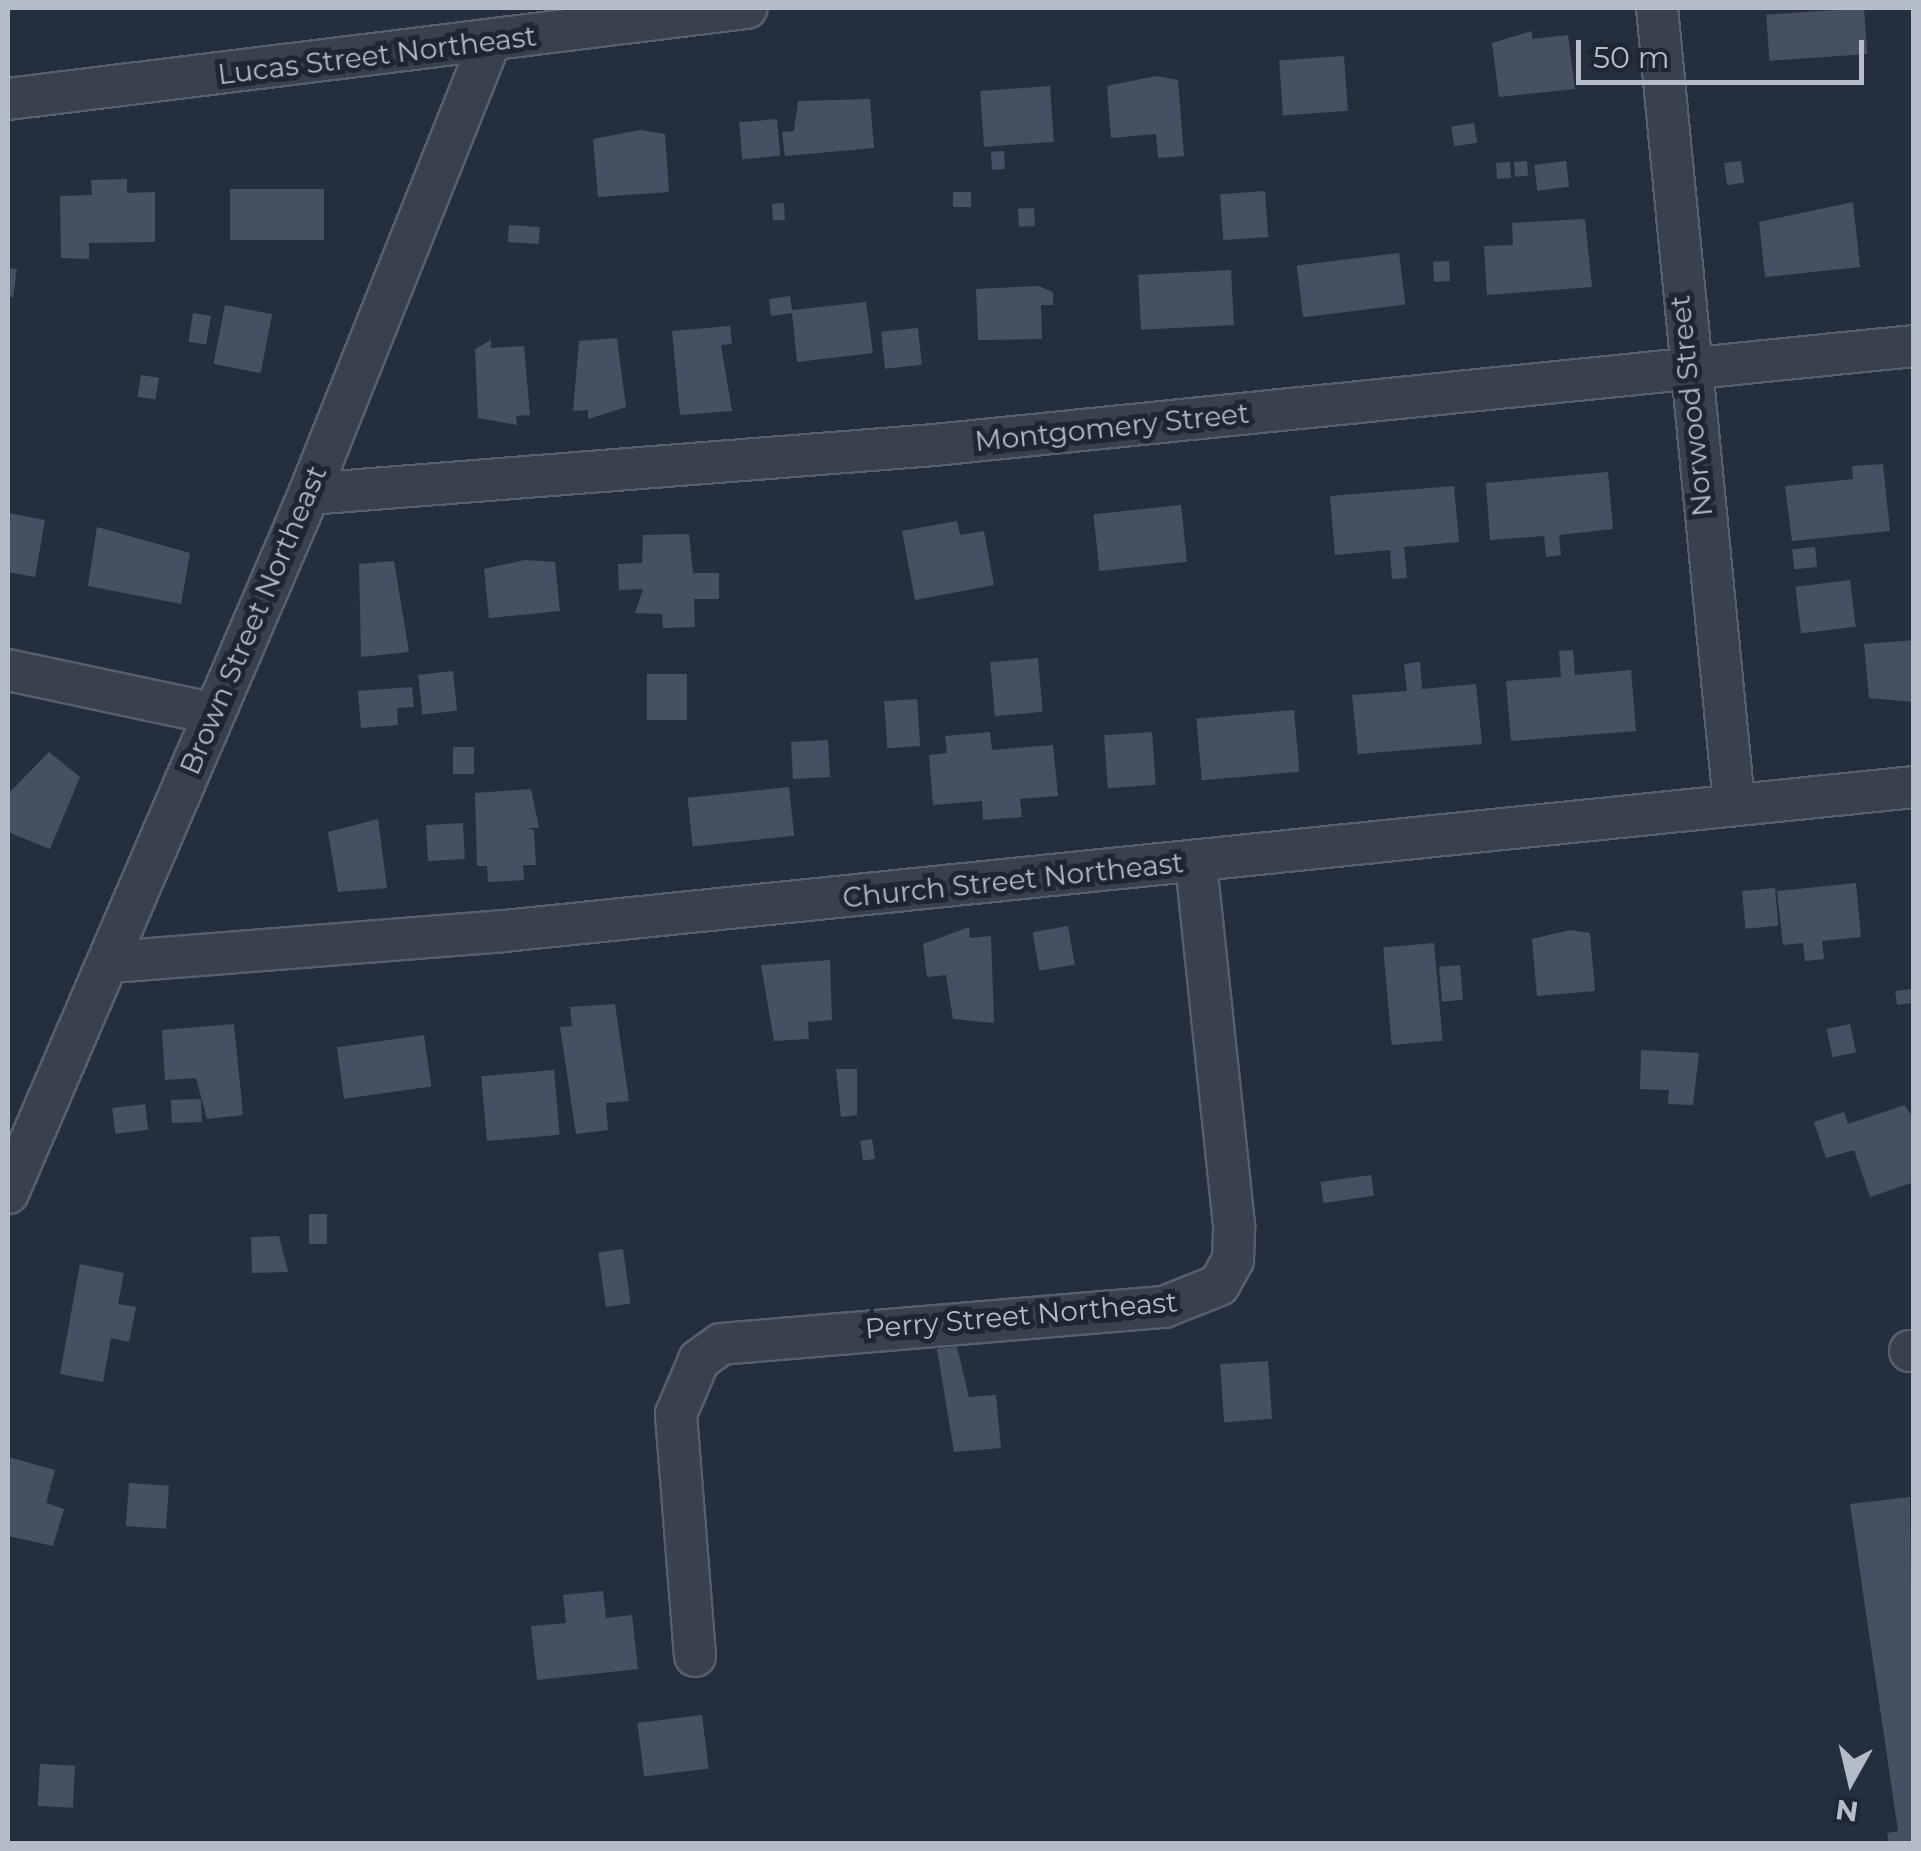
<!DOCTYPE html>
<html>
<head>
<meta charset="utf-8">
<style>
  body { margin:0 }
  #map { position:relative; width:1921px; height:1851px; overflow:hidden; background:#242f3e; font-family:Montserrat,sans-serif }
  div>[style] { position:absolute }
  .building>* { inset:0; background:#455162; transform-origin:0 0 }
  .roads { filter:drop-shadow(2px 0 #565f6c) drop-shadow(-2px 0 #565f6c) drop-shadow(0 2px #565f6c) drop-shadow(0 -2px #565f6c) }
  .minor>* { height:40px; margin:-20px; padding:0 20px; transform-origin:20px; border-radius:20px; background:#38414e }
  span { translate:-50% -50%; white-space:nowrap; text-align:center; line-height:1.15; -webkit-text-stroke:10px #1d2633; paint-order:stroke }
  .street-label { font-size:28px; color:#b4bcc9 }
  .frame { position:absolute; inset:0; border:10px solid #b4bcc9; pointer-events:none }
  .north { position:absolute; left:1801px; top:1731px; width:100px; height:100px; -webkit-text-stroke:8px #1d2633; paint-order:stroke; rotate:188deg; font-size:28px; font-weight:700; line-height:40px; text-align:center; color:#b4bcc9 }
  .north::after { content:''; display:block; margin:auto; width:35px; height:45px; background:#b4bcc9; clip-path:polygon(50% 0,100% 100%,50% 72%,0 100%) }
  .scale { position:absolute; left:1576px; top:40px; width:288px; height:45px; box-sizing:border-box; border:5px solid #b4bcc9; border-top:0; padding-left:12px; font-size:30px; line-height:35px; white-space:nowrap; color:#b4bcc9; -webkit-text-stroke:8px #1d2633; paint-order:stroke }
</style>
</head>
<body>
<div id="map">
  <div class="building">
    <i style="left:1864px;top:8px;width:46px;height:98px;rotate:86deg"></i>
    <i style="clip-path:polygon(1532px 31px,1532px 39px,1568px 35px,1575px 89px,1499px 97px,1492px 43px)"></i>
    <i style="left:1344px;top:56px;width:55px;height:65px;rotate:86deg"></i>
    <i style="clip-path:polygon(1156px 76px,1178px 80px,1184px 156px,1158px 158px,1156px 134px,1111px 138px,1107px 86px)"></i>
    <i style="left:1050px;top:86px;width:56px;height:70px;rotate:86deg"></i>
    <i style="clip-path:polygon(870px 99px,874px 148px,785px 156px,782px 132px,794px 131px,798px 101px)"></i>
    <i style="left:777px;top:119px;width:37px;height:38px;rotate:85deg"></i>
    <i style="left:1474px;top:123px;width:20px;height:23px;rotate:81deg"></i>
    <i style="clip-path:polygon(640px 130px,665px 134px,669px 192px,598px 197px,593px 139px)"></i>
    <i style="left:1004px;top:151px;width:18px;height:13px;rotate:87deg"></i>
    <i style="left:1527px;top:161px;width:15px;height:13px;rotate:86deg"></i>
    <i style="left:1566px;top:161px;width:26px;height:32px;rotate:83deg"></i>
    <i style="left:1741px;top:161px;width:22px;height:17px;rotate:82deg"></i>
    <i style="left:1510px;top:162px;width:16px;height:14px;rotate:86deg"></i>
    <i style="clip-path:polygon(127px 179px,127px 193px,155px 192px,155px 242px,89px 243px,89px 259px,61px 258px,60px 196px,92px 195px,91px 180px)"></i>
    <i style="left:324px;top:189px;width:51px;height:94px;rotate:90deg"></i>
    <i style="left:1265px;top:191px;width:46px;height:45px;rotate:86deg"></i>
    <i style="left:953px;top:192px;width:18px;height:15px"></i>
    <i style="clip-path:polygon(1853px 202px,1860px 267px,1765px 277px,1759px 222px)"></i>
    <i style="left:784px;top:203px;width:17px;height:12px;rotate:87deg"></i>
    <i style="left:1034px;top:208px;width:18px;height:16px;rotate:87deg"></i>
    <i style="clip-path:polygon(1585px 219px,1592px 287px,1487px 295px,1484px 246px,1513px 245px,1512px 223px)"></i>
    <i style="left:509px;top:225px;width:31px;height:17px;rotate:4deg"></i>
    <i style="left:1399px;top:253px;width:52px;height:103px;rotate:83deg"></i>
    <i style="left:1449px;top:261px;width:20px;height:16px;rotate:87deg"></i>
    <i style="clip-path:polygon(8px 268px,17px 269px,13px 297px,8px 296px)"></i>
    <i style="left:1231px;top:270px;width:55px;height:93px;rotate:87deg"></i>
    <i style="clip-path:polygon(1039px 286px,1053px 292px,1053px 305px,1041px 305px,1042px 339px,978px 340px,976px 289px)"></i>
    <i style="clip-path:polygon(790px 296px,792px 310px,866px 302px,873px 353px,797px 362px,792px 313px,771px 316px,769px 299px)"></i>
    <i style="left:225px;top:305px;width:48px;height:60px;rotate:11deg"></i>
    <i style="left:193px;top:313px;width:18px;height:29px;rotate:9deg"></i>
    <i style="clip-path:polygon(730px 326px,732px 344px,721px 345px,732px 411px,680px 415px,672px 331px)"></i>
    <i style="left:918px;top:328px;width:37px;height:37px;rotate:84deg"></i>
    <i style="clip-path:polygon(617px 338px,626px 407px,588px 419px,588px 410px,573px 411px,579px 341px)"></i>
    <i style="clip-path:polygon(491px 340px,491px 348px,524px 346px,530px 415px,516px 416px,517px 425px,478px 418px,475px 349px)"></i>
    <i style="left:141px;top:375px;width:18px;height:22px;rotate:9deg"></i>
    <i style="clip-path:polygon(1883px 464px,1890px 531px,1792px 541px,1785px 486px,1853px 479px,1852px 466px)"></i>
    <i style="clip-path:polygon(1608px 472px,1613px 529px,1559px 535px,1561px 555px,1546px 557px,1544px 536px,1490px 540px,1486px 483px)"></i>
    <i style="clip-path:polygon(1454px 486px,1459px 542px,1404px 547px,1407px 578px,1392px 579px,1390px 550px,1335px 555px,1330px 496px)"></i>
    <i style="left:1181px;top:505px;width:57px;height:88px;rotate:84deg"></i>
    <i style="clip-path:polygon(8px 513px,45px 520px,35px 577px,8px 572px)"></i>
    <i style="clip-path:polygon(957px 521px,960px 535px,984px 531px,994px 585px,915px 600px,902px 531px)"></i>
    <i style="clip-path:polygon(97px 527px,190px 553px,181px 604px,88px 586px)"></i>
    <i style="clip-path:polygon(689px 534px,693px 573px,719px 573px,719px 599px,694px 599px,695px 627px,663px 628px,662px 614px,635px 613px,643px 589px,619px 590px,618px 564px,642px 563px,643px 535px)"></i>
    <i style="left:1815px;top:547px;width:20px;height:23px;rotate:84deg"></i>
    <i style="clip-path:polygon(525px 560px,555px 562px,560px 611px,489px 618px,484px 569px)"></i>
    <i style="clip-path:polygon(394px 561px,409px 652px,361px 657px,359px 564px)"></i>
    <i style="left:1850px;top:580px;width:47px;height:55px;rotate:83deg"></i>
    <i style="clip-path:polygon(1914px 640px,1914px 702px,1869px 698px,1864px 644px)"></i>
    <i style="clip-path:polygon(1573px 650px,1575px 675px,1631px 670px,1636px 731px,1511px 741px,1506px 681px,1561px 677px,1559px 651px)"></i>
    <i style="left:1038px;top:658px;width:54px;height:48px;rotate:85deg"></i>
    <i style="clip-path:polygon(1420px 662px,1422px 689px,1476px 684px,1482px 744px,1358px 754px,1352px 695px,1407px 691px,1404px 664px)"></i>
    <i style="left:453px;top:671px;width:40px;height:35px;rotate:84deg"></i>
    <i style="left:647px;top:674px;width:40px;height:46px"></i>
    <i style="clip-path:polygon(412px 687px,414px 707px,397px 708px,398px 725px,361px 728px,358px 691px)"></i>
    <i style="left:917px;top:699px;width:47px;height:33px;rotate:86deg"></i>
    <i style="left:1294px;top:710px;width:62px;height:98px;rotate:85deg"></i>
    <i style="clip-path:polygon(990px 732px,992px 750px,1053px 745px,1058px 796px,1020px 799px,1022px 817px,983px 820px,982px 801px,933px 805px,929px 755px,947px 753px,945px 736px)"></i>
    <i style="left:1152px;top:732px;width:53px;height:48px;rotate:86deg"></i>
    <i style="left:828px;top:740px;width:37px;height:37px;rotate:87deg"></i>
    <i style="left:453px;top:747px;width:21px;height:27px"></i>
    <i style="clip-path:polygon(49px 752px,80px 777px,50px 849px,8px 832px,8px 794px)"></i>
    <i style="left:789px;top:787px;width:49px;height:102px;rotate:84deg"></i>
    <i style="clip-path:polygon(531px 789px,539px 828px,526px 828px,534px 830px,536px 865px,523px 865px,524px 880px,488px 882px,487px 866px,477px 866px,475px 793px)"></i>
    <i style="clip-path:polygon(378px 819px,387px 888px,338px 892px,328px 832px)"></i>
    <i style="left:463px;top:823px;width:36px;height:37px;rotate:87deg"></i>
    <i style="clip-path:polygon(1856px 883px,1861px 937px,1822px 941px,1824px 959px,1805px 961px,1803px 943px,1783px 945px,1777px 891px)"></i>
    <i style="left:1775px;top:888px;width:38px;height:33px;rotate:85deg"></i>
    <i style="left:1068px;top:926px;width:39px;height:36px;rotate:80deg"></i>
    <i style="clip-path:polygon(969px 927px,970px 938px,991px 936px,994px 1023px,953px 1019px,946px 975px,927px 977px,923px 944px)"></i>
    <i style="clip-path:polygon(1570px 930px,1590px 933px,1595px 991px,1537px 996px,1532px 939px)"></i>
    <i style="left:1434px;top:943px;width:98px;height:51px;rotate:85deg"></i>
    <i style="clip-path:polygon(830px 960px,832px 1020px,808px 1022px,809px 1039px,774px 1041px,761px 965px)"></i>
    <i style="left:1460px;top:965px;width:35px;height:21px;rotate:85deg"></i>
    <i style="left:1911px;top:989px;width:14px;height:16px;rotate:82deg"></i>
    <i style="clip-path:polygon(615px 1004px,629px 1101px,606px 1103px,608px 1130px,576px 1134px,560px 1027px,572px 1026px,570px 1007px)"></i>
    <i style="clip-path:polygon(234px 1024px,243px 1115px,207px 1119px,196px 1078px,165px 1080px,162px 1030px)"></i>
    <i style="left:1850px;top:1024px;width:29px;height:24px;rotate:78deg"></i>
    <i style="left:424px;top:1035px;width:52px;height:88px;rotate:82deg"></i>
    <i style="clip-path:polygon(1641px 1050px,1699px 1053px,1693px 1105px,1668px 1104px,1669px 1090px,1640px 1089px)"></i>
    <i style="clip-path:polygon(836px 1069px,857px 1069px,857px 1115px,841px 1117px)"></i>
    <i style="left:554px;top:1070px;width:65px;height:73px;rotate:85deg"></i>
    <i style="left:201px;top:1099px;width:23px;height:30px;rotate:88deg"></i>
    <i style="left:145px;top:1104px;width:26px;height:33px;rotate:83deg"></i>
    <i style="clip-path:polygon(1905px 1105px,1914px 1120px,1914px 1182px,1870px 1197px,1854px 1150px,1826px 1158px,1814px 1122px,1844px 1112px,1848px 1124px)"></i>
    <i style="left:872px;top:1139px;width:20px;height:12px;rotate:81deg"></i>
    <i style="left:1371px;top:1175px;width:21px;height:51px;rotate:82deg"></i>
    <i style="left:309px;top:1214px;width:18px;height:30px"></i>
    <i style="clip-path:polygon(279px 1236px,288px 1272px,252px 1273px,251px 1237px)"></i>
    <i style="left:623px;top:1249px;width:55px;height:25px;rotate:82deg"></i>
    <i style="clip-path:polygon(80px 1264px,124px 1273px,118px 1304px,136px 1307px,129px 1342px,111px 1338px,103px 1382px,60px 1374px)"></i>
    <i style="clip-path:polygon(957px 1347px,969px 1397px,996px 1395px,1001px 1448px,954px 1452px,937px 1349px)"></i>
    <i style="left:1268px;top:1361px;width:58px;height:48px;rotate:86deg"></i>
    <i style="clip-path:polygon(8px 1457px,55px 1470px,46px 1503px,64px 1509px,53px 1546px,8px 1536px)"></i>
    <i style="left:129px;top:1483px;width:40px;height:43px;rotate:4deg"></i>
    <i style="clip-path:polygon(1910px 1497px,1914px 1844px,1889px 1844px,1887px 1833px,1898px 1831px,1850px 1504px)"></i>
    <i style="clip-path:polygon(603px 1591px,606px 1618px,632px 1615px,638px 1669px,537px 1680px,531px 1626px,566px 1623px,563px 1595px)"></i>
    <i style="left:702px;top:1715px;width:54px;height:65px;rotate:83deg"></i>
    <i style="left:40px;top:1764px;width:35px;height:42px;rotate:3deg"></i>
  </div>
  <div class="roads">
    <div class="minor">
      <i style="left:1657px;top:8px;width:800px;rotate:84.47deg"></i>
      <i style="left:8px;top:99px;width:744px;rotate:-7.03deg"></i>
      <i style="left:309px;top:494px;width:627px;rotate:-4.48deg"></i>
      <i style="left:934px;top:445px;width:985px;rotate:-5.77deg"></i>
      <i style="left:8px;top:670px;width:208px;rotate:12deg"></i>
      <i style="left:111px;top:962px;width:394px;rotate:-4.5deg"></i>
      <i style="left:504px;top:931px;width:1417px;rotate:-5.83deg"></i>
      <i style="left:8px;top:1193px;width:761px;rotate:-66.7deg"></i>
      <i style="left:309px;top:494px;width:486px;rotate:-68.2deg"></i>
      <i style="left:1910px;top:1351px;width:4px"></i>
      <i style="left:695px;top:1656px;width:243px;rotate:-94.5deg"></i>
      <i style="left:676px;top:1414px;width:59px;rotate:-66.9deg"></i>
      <i style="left:699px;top:1360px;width:27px;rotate:-36deg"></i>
      <i style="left:721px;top:1344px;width:445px;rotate:-4.8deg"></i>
      <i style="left:1164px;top:1307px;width:59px;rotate:-21.8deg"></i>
      <i style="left:1219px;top:1285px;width:29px;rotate:-61deg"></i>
      <i style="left:1233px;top:1260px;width:35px;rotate:-88deg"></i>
      <i style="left:1234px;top:1225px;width:366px;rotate:-96deg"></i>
    </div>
  </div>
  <div class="street-label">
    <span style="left:377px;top:55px;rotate:-7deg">Lucas Street Northeast</span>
    <span style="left:1691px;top:406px;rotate:-96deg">Norwood Street</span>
    <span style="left:1112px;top:427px;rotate:-6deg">Montgomery Street</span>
    <span style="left:253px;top:620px;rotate:-67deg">Brown Street Northeast</span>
    <span style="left:1013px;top:880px;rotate:-6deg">Church Street Northeast</span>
    <span style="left:1021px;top:1315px;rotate:-5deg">Perry Street Northeast</span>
  </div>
  <div class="frame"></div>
  <div class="north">N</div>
  <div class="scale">50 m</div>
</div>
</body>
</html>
